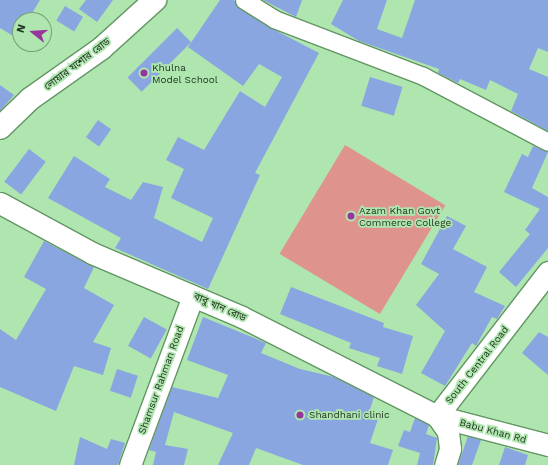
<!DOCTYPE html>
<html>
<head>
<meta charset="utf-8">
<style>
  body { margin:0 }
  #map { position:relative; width:548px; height:465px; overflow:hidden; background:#afe5af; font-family:"Work Sans","Noto Sans Bengali",sans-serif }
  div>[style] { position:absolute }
  .green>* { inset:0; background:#df938d; transform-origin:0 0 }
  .building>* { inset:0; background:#8aa6e1; transform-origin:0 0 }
  .roads { filter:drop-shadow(1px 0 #629663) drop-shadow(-1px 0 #629663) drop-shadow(0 1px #629663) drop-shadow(0 -1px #629663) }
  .minor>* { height:17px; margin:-8.5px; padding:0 8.5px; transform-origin:8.5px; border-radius:8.5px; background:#fff }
  .tertiary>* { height:21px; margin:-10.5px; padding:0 10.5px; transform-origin:10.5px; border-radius:10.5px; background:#fff }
  .secondary>* { height:22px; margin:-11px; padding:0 11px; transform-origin:11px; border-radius:11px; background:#fff }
  .dots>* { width:11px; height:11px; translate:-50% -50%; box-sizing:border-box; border:2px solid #afe5af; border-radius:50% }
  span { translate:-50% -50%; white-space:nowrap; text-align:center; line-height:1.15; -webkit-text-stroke:3.5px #afe5af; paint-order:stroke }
  .street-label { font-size:10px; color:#223722 }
  .poi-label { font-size:10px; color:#223722 }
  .left { translate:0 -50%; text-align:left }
  .north { position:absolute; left:12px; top:12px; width:40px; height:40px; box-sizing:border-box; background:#afe5af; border:1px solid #779f77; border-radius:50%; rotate:287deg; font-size:11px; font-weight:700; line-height:16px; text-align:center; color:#223722 }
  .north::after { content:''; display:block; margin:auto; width:14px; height:18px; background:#96369d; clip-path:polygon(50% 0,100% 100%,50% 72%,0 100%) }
</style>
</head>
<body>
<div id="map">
  <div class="green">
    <i style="left:345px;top:145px;width:117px;height:127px;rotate:31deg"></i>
  </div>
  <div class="building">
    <i style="clip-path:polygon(0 0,40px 0,28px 20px,20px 20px,20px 40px,0 28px)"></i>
    <i style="clip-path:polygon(86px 0,113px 0,97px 22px,79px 9px)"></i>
    <i style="clip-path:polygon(220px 0,234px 0,239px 8px,269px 27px,319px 53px,255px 173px,260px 175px,208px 289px,115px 248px,121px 238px,48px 198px,74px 156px,110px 179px,105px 187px,131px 200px,143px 182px,163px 187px,154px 218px,202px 242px,213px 218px,171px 198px,184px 169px,166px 160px,178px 137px,204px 150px,240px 91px,265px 107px,282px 77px,259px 64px,243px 86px,188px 47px)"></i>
    <i style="clip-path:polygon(263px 0,302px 0,296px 17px)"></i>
    <i style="clip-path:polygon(343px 0,387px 0,377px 29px,402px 38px,415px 0,548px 0,548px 52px,538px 48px,529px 69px,548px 77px,548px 131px,511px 111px,518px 94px,490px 80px,486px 90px,460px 79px,458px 83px,438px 73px,439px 69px,359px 41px,331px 24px)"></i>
    <i style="left:65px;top:6px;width:21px;height:17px;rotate:31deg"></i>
    <i style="left:177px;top:28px;width:20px;height:70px;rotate:45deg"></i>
    <i style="left:370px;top:77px;width:34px;height:30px;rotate:17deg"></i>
    <i style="clip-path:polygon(0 85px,14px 95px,0 111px)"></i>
    <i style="left:98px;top:120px;width:16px;height:21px;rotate:35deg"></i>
    <i style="clip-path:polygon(533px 146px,548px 152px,532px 188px,548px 197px,548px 248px,516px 287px,499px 272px,530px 234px,525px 230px,540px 209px,504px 192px,522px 154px,528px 157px)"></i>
    <i style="left:29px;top:149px;width:21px;height:41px;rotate:37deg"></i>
    <i style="clip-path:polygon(447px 216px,466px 226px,453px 249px,487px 267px,474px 292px,505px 306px,497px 319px,492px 317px,476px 346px,472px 343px,445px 386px,421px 373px,445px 331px,416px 305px,439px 274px,421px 264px)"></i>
    <i style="clip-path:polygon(44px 241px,94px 267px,84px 288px,114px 305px,93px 342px,111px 348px,103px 375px,74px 366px,56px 411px,0 387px,0 329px,16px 340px,46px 289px,24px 277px)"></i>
    <i style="clip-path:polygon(291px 287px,384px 323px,383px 327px,413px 336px,402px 374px,377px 366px,380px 358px,349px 348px,351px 343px,280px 314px)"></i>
    <i style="left:144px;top:317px;width:26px;height:33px;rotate:29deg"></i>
    <i style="clip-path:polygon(203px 317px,266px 343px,261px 353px,300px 369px,334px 377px,374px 397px,368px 416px,378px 419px,370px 443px,393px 450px,388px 465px,303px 465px,256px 448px,249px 465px,218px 465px,233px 433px,174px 412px,165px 445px,188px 449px,184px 465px,153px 465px,156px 452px,149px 450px,172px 387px,218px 398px,228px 375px,187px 360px)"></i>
    <i style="clip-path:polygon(539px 332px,548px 337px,548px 375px,522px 353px)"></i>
    <i style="left:117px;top:369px;width:22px;height:23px;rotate:18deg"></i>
    <i style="clip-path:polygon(415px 418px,429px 425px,426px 434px,437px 438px,433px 465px,417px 465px,420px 453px,398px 446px,404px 430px,410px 432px)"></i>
    <i style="clip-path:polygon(468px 436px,481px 440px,472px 465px,458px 465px)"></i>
    <i style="clip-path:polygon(80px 437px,107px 449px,111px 439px,125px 443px,118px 465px,74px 465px)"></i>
    <i style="clip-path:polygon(505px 447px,528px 455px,525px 465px,499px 465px)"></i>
  </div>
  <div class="roads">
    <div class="minor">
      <i style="left:244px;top:0;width:36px;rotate:32deg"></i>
      <i style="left:274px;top:19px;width:160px;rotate:20.9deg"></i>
      <i style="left:423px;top:76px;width:141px;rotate:27.8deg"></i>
    </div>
    <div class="tertiary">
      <i style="left:0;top:203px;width:105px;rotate:28.5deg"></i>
      <i style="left:92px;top:253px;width:163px;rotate:23.1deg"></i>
      <i style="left:242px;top:317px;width:219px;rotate:26.9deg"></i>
      <i style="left:437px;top:416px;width:115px;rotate:14.6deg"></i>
      <i style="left:437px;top:416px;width:182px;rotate:-52.4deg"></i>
      <i style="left:437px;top:416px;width:19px;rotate:55deg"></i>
      <i style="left:448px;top:432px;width:17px;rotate:83deg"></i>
      <i style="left:450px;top:449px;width:17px;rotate:107deg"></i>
      <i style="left:130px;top:465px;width:180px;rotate:-69.6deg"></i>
    </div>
    <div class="secondary">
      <i style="left:0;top:128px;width:42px;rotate:-44deg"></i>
      <i style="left:30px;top:99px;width:88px;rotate:-35.3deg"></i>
      <i style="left:102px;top:48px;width:72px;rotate:-42.2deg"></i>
    </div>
  </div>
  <div class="dots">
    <i style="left:144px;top:73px;background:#96369d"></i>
    <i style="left:351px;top:216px;background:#96369d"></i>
    <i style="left:300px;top:415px;background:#96369d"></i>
  </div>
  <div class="street-label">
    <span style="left:77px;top:64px;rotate:-37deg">লোয়ার যশোর রোড</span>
    <span style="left:220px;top:307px;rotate:24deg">বাবু খান রোড</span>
    <span style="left:477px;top:365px;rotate:-52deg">South Central Road</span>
    <span style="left:161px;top:380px;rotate:-70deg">Shamsur Rahman Road</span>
    <span style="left:493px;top:431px;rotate:15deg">Babu Khan Rd</span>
  </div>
  <div class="poi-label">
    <span class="left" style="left:152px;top:73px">Khulna<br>Model School</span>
    <span class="left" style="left:359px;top:216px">Azam Khan Govt<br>Commerce College</span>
    <span class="left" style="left:309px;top:415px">Shandhani clinic</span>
  </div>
  <div class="north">N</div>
</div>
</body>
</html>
